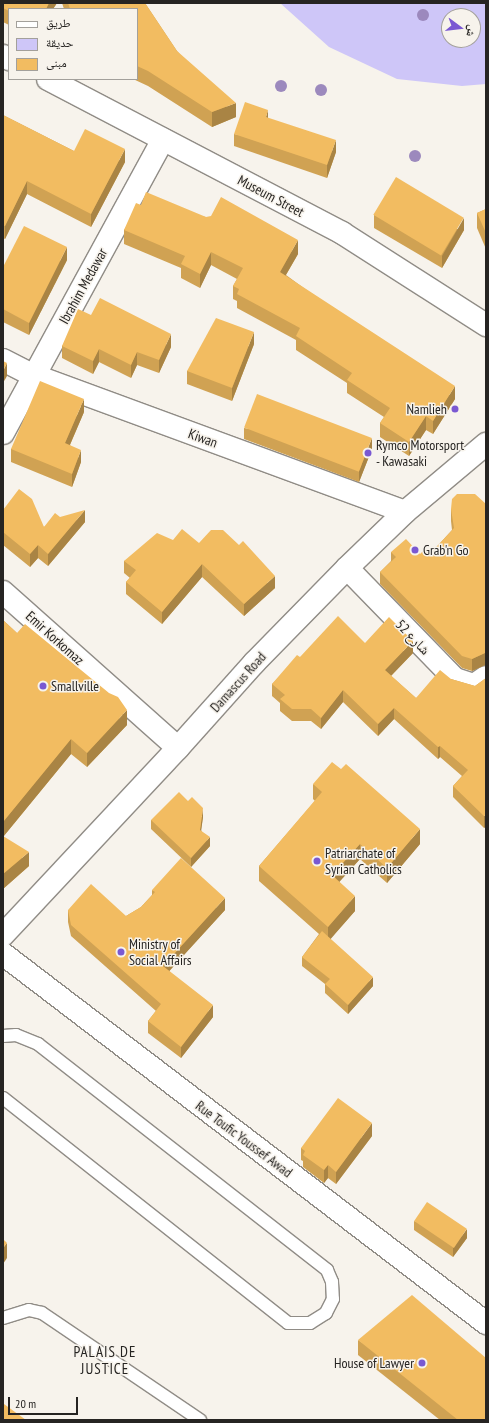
<!DOCTYPE html>
<html>
<head>
<meta charset="utf-8">
<style>
  body { margin:0 }
  #map { position:relative; width:489px; height:1423px; overflow:hidden; background:#f7f3ec; font-family:"PT Sans Narrow","Noto Naskh Arabic",sans-serif }
  div>[style] { position:absolute }
  .green>* { inset:0; background:#cec6f8 }
  .roads { filter:drop-shadow(1px 0 #908c86) drop-shadow(-1px 0 #908c86) drop-shadow(0 1px #908c86) drop-shadow(0 -1px #908c86) }
  .service>* { height:12px; margin:-6px; padding:0 6px; transform-origin:6px; border-radius:6px; background:#fff }
  .minor>* { height:22px; margin:-11px; padding:0 11px; transform-origin:11px; border-radius:11px; background:#fff }
  .tertiary>* { height:22px; margin:-11px; padding:0 11px; transform-origin:11px; border-radius:11px; background:#fff }
  .secondary>* { height:22px; margin:-11px; padding:0 11px; transform-origin:11px; border-radius:11px; background:#fff }
  .trees>* { width:12px; height:12px; margin:-6px; border-radius:50%; background:#9c89bd }
  .wall>* { inset:0; background:#d0a253 }
  .shaded-wall>* { inset:0; background:#a98444 }
  .building>* { inset:0; background:#f2bc61; transform-origin:0 0 }
  .dots>* { width:11px; height:11px; translate:-50% -50%; box-sizing:border-box; border:2px solid #f7f3ec; border-radius:50% }
  span { translate:-50% -50%; white-space:nowrap; text-align:center; line-height:1.15; -webkit-text-stroke:3px #f7f3ec; paint-order:stroke }
  .street-label { font-size:14px; color:#262422 }
  .poi-label { font-size:14px; color:#262422 }
  .right { translate:-100% -50%; text-align:right }
  .left { translate:0 -50%; text-align:left }
  .neighbourhood-label { font-size:15px; color:#262422; letter-spacing:1px }
  .frame { position:absolute; inset:0; border:4px solid #262422; pointer-events:none }
  .legend { position:absolute; left:8px; top:8px; width:130px; height:72px; box-sizing:border-box; background:#f7f3ec; border:1px solid #a3a09b; margin:0; padding:5px 7px; list-style:none; font-size:12px; color:#262422 }
  .legend li { display:flex; align-items:center; gap:8px; height:20px }
  .legend b { width:20px; border:1px solid #a3a09b }
  .north { position:absolute; left:441px; top:8px; width:40px; height:40px; box-sizing:border-box; background:#f7f3ec; border:1px solid #a3a09b; border-radius:50%; rotate:105deg; font-size:11px; font-weight:700; line-height:16px; text-align:center; color:#262422 }
  .north::after { content:''; display:block; margin:auto; width:14px; height:18px; background:#7a58d2; clip-path:polygon(50% 0,100% 100%,50% 72%,0 100%) }
  .scale { position:absolute; left:8px; top:1397px; width:70px; height:18px; box-sizing:border-box; border:2px solid #262422; border-top:0; padding-left:5px; font-size:12px; line-height:14px; white-space:nowrap; color:#262422; -webkit-text-stroke:3px #f7f3ec; paint-order:stroke }
</style>
</head>
<body>
<div id="map">
  <div class="green">
    <i style="clip-path:polygon(evenodd,280px 3px,486px 3px,486px 84px,462px 86px,397px 79px,329px 47px,280px 3px,449px 16px,473px 16px,473px 40px,449px 40px,449px 16px)"></i>
  </div>
  <div class="roads">
    <div class="service">
      <i style="left:3px;top:1036px;width:13px;rotate:-4deg"></i>
      <i style="left:16px;top:1035px;width:24px;rotate:22deg"></i>
      <i style="left:38px;top:1044px;width:367px;rotate:38deg"></i>
      <i style="left:327px;top:1270px;width:13px;rotate:67deg"></i>
      <i style="left:332px;top:1282px;width:17px;rotate:87deg"></i>
      <i style="left:333px;top:1299px;width:16px;rotate:117deg"></i>
      <i style="left:326px;top:1313px;width:19px;rotate:148deg"></i>
      <i style="left:310px;top:1323px;width:22px;rotate:180deg"></i>
      <i style="left:288px;top:1323px;width:363px;rotate:-141.7deg"></i>
      <i style="left:3px;top:1318px;width:27px;rotate:-17deg"></i>
      <i style="left:29px;top:1310px;width:13px;rotate:13deg"></i>
      <i style="left:42px;top:1313px;width:191px;rotate:34.1deg"></i>
    </div>
    <div class="minor">
      <i style="left:3px;top:360px;width:34px;rotate:27deg"></i>
      <i style="left:33px;top:375px;width:396px;rotate:20.2deg"></i>
      <i style="left:3px;top:433px;width:334px;rotate:-61.4deg"></i>
      <i style="left:347px;top:568px;width:155px;rotate:45.8deg"></i>
      <i style="left:455px;top:679px;width:20px;rotate:18deg"></i>
      <i style="left:474px;top:685px;width:14px;rotate:-34deg"></i>
      <i style="left:3px;top:592px;width:234px;rotate:41.7deg"></i>
    </div>
    <div class="tertiary">
      <i style="left:3px;top:56px;width:7px;rotate:27deg"></i>
      <i style="left:48px;top:79px;width:332px;rotate:27.6deg"></i>
      <i style="left:342px;top:233px;width:171px;rotate:32.6deg"></i>
      <i style="left:3px;top:954px;width:608px;rotate:37.38deg"></i>
    </div>
    <div class="secondary">
      <i style="left:3px;top:935px;width:256px;rotate:-46.9deg"></i>
      <i style="left:178px;top:748px;width:114px;rotate:-48.2deg"></i>
      <i style="left:254px;top:663px;width:133px;rotate:-45.6deg"></i>
      <i style="left:347px;top:568px;width:81px;rotate:-44deg"></i>
      <i style="left:405px;top:512px;width:106px;rotate:-40deg"></i>
    </div>
  </div>
  <div class="trees">
    <i style="left:423px;top:15px"></i>
    <i style="left:281px;top:86px"></i>
    <i style="left:321px;top:90px"></i>
    <i style="left:415px;top:156px"></i>
  </div>
  <div class="wall">
    <i style="clip-path:polygon(3px 3px,57px 3px,53px 9px,9px 9px,9px 25px,3px 22px)"></i>
    <i style="clip-path:polygon(62px 3px,145px 3px,177px 51px,236px 117px,212px 127px,148px 86px,133px 79px,137px 79px,137px 9px,64px 9px)"></i>
    <i style="clip-path:polygon(3px 115px,74px 151px,125px 162px,91px 227px,27px 194px,5px 239px,3px 238px)"></i>
    <i style="clip-path:polygon(234px 134px,336px 152px,327px 178px,234px 146px)"></i>
    <i style="clip-path:polygon(141px 205px,206px 217px,298px 254px,286px 275px,455px 399px,433px 434px,426px 430px,409px 456px,380px 437px,380px 423px,384px 417px,347px 393px,347px 383px,296px 350px,296px 340px,237px 308px,237px 301px,233px 299px,233px 286px,237px 279px,211px 265px,200px 288px,181px 278px,181px 268px,124px 244px,124px 230px)"></i>
    <i style="clip-path:polygon(486px 209px,486px 249px,477px 228px,477px 213px)"></i>
    <i style="clip-path:polygon(374px 215px,464px 230px,442px 268px,374px 228px)"></i>
    <i style="clip-path:polygon(67px 260px,29px 335px,3px 322px,3px 267px)"></i>
    <i style="clip-path:polygon(91px 315px,171px 347px,159px 373px,137px 365px,131px 378px,99px 362px,93px 374px,62px 358px,62px 346px)"></i>
    <i style="clip-path:polygon(254px 344px,232px 401px,187px 384px,187px 371px)"></i>
    <i style="clip-path:polygon(84px 412px,70px 445px,81px 462px,72px 487px,11px 462px,11px 449px)"></i>
    <i style="clip-path:polygon(244px 428px,372px 449px,359px 482px,244px 439px)"></i>
    <i style="clip-path:polygon(486px 504px,486px 665px,485px 665px,472px 671px,462px 668px,380px 584px,380px 572px,391px 561px,391px 552px,420px 554px,430px 554px,452px 530px,451px 521px,451px 509px)"></i>
    <i style="clip-path:polygon(3px 510px,44px 527px,60px 517px,85px 522px,48px 566px,38px 558px,30px 567px,3px 545px)"></i>
    <i style="clip-path:polygon(173px 540px,199px 543px,275px 588px,244px 616px,202px 577px,162px 624px,126px 594px,126px 582px,130px 578px,124px 573px,124px 561px)"></i>
    <i style="clip-path:polygon(3px 620px,17px 633px,127px 725px,87px 767px,71px 754px,3px 837px,29px 866px,3px 889px)"></i>
    <i style="clip-path:polygon(365px 643px,413px 653px,391px 676px,416px 698px,451px 679px,475px 686px,486px 678px,484px 828px,453px 797px,453px 786px,462px 776px,440px 757px,438px 759px,394px 719px,378px 736px,343px 702px,321px 729px,311px 721px,292px 721px,280px 711px,280px 703px,272px 696px,272px 684px,300px 657px)"></i>
    <i style="clip-path:polygon(313px 784px,420px 844px,387px 883px,360px 859px,339px 882px,355px 911px,330px 939px,373px 986px,348px 1014px,325px 993px,325px 984px,302px 966px,302px 957px,319px 934px,259px 881px,259px 866px,315px 801px,313px 799px)"></i>
    <i style="clip-path:polygon(203px 817px,201px 830px,210px 846px,191px 867px,151px 829px,151px 820px)"></i>
    <i style="clip-path:polygon(152px 890px,225px 910px,169px 971px,213px 1017px,181px 1058px,148px 1033px,148px 1021px,156px 1011px,71px 936px,68px 922px,68px 910px,126px 916px,141px 907px,152px 895px)"></i>
    <i style="clip-path:polygon(372px 1136px,336px 1184px,328px 1178px,324px 1183px,303px 1167px,303px 1161px,301px 1160px,301px 1148px)"></i>
    <i style="clip-path:polygon(414px 1221px,467px 1238px,453px 1257px,414px 1230px)"></i>
    <i style="clip-path:polygon(358px 1340px,486px 1420px,440px 1420px,358px 1355px)"></i>
  </div>
  <div class="shaded-wall">
    <i style="clip-path:polygon(49px 3px,57px 3px,53px 9px,46px 9px)"></i>
    <i style="clip-path:polygon(236px 103px,236px 117px,212px 127px,212px 112px)"></i>
    <i style="clip-path:polygon(268px 110px,268px 122px,266px 117px)"></i>
    <i style="clip-path:polygon(336px 140px,336px 152px,327px 178px,327px 165px)"></i>
    <i style="clip-path:polygon(125px 149px,125px 162px,91px 227px,91px 214px)"></i>
    <i style="clip-path:polygon(27px 181px,27px 194px,5px 239px,5px 226px)"></i>
    <i style="clip-path:polygon(464px 218px,464px 230px,442px 268px,442px 256px)"></i>
    <i style="clip-path:polygon(298px 240px,298px 254px,280px 285px,280px 272px)"></i>
    <i style="clip-path:polygon(67px 247px,67px 260px,29px 335px,29px 323px)"></i>
    <i style="clip-path:polygon(211px 252px,211px 265px,200px 288px,200px 274px)"></i>
    <i style="clip-path:polygon(254px 332px,254px 344px,232px 401px,232px 388px)"></i>
    <i style="clip-path:polygon(171px 334px,171px 347px,159px 373px,159px 360px)"></i>
    <i style="clip-path:polygon(99px 349px,99px 362px,93px 374px,93px 361px)"></i>
    <i style="clip-path:polygon(137px 352px,137px 365px,131px 378px,131px 365px)"></i>
    <i style="clip-path:polygon(7px 363px,7px 376px,3px 383px,3px 371px)"></i>
    <i style="clip-path:polygon(455px 386px,455px 399px,433px 434px,433px 421px)"></i>
    <i style="clip-path:polygon(84px 399px,84px 412px,65px 456px,65px 443px)"></i>
    <i style="clip-path:polygon(426px 416px,426px 430px,409px 456px,409px 442px)"></i>
    <i style="clip-path:polygon(372px 438px,372px 449px,359px 482px,359px 471px)"></i>
    <i style="clip-path:polygon(81px 450px,81px 462px,72px 487px,72px 474px)"></i>
    <i style="clip-path:polygon(85px 510px,85px 522px,48px 566px,48px 554px)"></i>
    <i style="clip-path:polygon(38px 545px,38px 558px,30px 567px,30px 554px)"></i>
    <i style="clip-path:polygon(202px 564px,202px 577px,162px 624px,162px 612px)"></i>
    <i style="clip-path:polygon(275px 576px,275px 588px,244px 616px,244px 604px)"></i>
    <i style="clip-path:polygon(413px 641px,413px 653px,385px 682px,385px 670px)"></i>
    <i style="clip-path:polygon(485px 653px,485px 665px,472px 671px,472px 659px)"></i>
    <i style="clip-path:polygon(343px 690px,343px 702px,321px 729px,321px 718px)"></i>
    <i style="clip-path:polygon(394px 708px,394px 719px,378px 736px,378px 724px)"></i>
    <i style="clip-path:polygon(127px 710px,127px 725px,87px 767px,87px 753px)"></i>
    <i style="clip-path:polygon(71px 739px,71px 754px,3px 837px,3px 822px)"></i>
    <i style="clip-path:polygon(440px 746px,440px 757px,438px 759px,438px 747px)"></i>
    <i style="clip-path:polygon(203px 808px,203px 817px,200px 839px,200px 830px)"></i>
    <i style="clip-path:polygon(486px 815px,486px 827px,484px 828px,484px 816px)"></i>
    <i style="clip-path:polygon(420px 829px,420px 844px,387px 883px,387px 868px)"></i>
    <i style="clip-path:polygon(210px 837px,210px 846px,191px 867px,191px 858px)"></i>
    <i style="clip-path:polygon(360px 844px,360px 859px,332px 890px,332px 875px)"></i>
    <i style="clip-path:polygon(29px 852px,29px 866px,3px 889px,3px 874px)"></i>
    <i style="clip-path:polygon(355px 896px,355px 911px,328px 942px,328px 927px)"></i>
    <i style="clip-path:polygon(225px 898px,225px 910px,163px 978px,163px 966px)"></i>
    <i style="clip-path:polygon(373px 977px,373px 986px,348px 1014px,348px 1005px)"></i>
    <i style="clip-path:polygon(213px 1005px,213px 1017px,181px 1058px,181px 1047px)"></i>
    <i style="clip-path:polygon(372px 1123px,372px 1136px,336px 1184px,336px 1172px)"></i>
    <i style="clip-path:polygon(328px 1165px,328px 1178px,324px 1183px,324px 1170px)"></i>
    <i style="clip-path:polygon(467px 1229px,467px 1238px,453px 1257px,453px 1248px)"></i>
    <i style="clip-path:polygon(7px 1243px,7px 1258px,3px 1264px,3px 1248px)"></i>
  </div>
  <div class="building">
    <i style="clip-path:polygon(3px 3px,49px 3px,46px 9px,9px 9px,9px 11px,3px 8px)"></i>
    <i style="clip-path:polygon(68px 3px,145px 3px,177px 51px,236px 103px,212px 112px,148px 71px,137px 66px,137px 9px,70px 9px)"></i>
    <i style="clip-path:polygon(245px 102px,268px 110px,266px 117px,336px 140px,327px 165px,234px 134px)"></i>
    <i style="clip-path:polygon(3px 115px,74px 151px,85px 129px,125px 149px,91px 214px,27px 181px,5px 226px,3px 226px)"></i>
    <i style="left:396px;top:177px;width:79px;height:44px;rotate:31deg"></i>
    <i style="clip-path:polygon(146px 192px,206px 217px,211px 216px,221px 197px,298px 240px,280px 272px,455px 386px,433px 421px,426px 416px,409px 442px,380px 423px,390px 408px,347px 380px,352px 373px,296px 336px,300px 328px,237px 294px,239px 289px,233px 286px,243px 268px,211px 252px,200px 274px,181px 264px,185px 256px,124px 230px,136px 203px,141px 205px)"></i>
    <i style="clip-path:polygon(486px 209px,486px 233px,477px 213px)"></i>
    <i style="clip-path:polygon(24px 226px,67px 247px,29px 323px,3px 309px,3px 267px)"></i>
    <i style="clip-path:polygon(100px 298px,171px 334px,159px 360px,137px 352px,131px 365px,99px 349px,93px 361px,62px 346px,78px 309px,91px 315px)"></i>
    <i style="clip-path:polygon(216px 318px,254px 332px,232px 388px,187px 371px)"></i>
    <i style="clip-path:polygon(3px 361px,7px 363px,3px 371px)"></i>
    <i style="clip-path:polygon(40px 381px,84px 399px,65px 443px,81px 450px,72px 474px,11px 449px)"></i>
    <i style="left:257px;top:394px;width:123px;height:36px;rotate:21deg"></i>
    <i style="clip-path:polygon(19px 489px,32px 499px,44px 527px,55px 513px,60px 517px,85px 510px,48px 554px,38px 545px,30px 554px,3px 532px,3px 510px)"></i>
    <i style="clip-path:polygon(457px 494px,475px 494px,486px 504px,486px 653px,485px 653px,472px 659px,462px 656px,380px 572px,396px 557px,391px 552px,406px 539px,420px 554px,425px 549px,430px 554px,454px 528px,451px 509px,452px 499px)"></i>
    <i style="clip-path:polygon(182px 529px,199px 543px,211px 530px,223px 530px,239px 545px,243px 541px,275px 576px,244px 604px,202px 564px,162px 612px,126px 582px,136px 570px,124px 561px,157px 533px,173px 540px)"></i>
    <i style="clip-path:polygon(338px 616px,365px 643px,389px 617px,413px 641px,385px 670px,416px 698px,440px 670px,451px 679px,475px 686px,486px 678px,486px 815px,484px 816px,453px 786px,468px 770px,440px 746px,438px 747px,394px 708px,378px 724px,343px 690px,321px 718px,311px 709px,292px 709px,280px 699px,285px 695px,272px 684px,297px 655px,300px 657px)"></i>
    <i style="clip-path:polygon(3px 620px,17px 633px,25px 624px,109px 693px,118px 697px,127px 710px,87px 753px,71px 739px,3px 822px)"></i>
    <i style="clip-path:polygon(332px 762px,341px 769px,346px 764px,420px 829px,387px 868px,360px 844px,332px 875px,355px 896px,328px 927px,259px 866px,322px 792px,313px 784px)"></i>
    <i style="clip-path:polygon(179px 792px,188px 801px,192px 797px,203px 808px,200px 830px,210px 837px,191px 858px,151px 820px)"></i>
    <i style="clip-path:polygon(3px 836px,29px 852px,3px 874px)"></i>
    <i style="clip-path:polygon(181px 858px,225px 898px,163px 966px,213px 1005px,181px 1047px,148px 1021px,161px 1004px,71px 925px,68px 910px,91px 884px,126px 916px,141px 907px,155px 892px,152px 890px)"></i>
    <i style="clip-path:polygon(322px 931px,373px 977px,348px 1005px,325px 984px,330px 979px,302px 957px)"></i>
    <i style="clip-path:polygon(338px 1098px,372px 1123px,336px 1172px,328px 1165px,324px 1170px,303px 1155px,305px 1151px,301px 1148px)"></i>
    <i style="left:427px;top:1202px;width:48px;height:23px;rotate:34deg"></i>
    <i style="clip-path:polygon(3px 1239px,7px 1243px,3px 1248px)"></i>
    <i style="clip-path:polygon(412px 1295px,486px 1358px,486px 1420px,458px 1420px,358px 1340px)"></i>
    <i style="clip-path:polygon(4px 1404px,26px 1420px,3px 1420px,3px 1405px)"></i>
  </div>
  <div class="dots">
    <i style="left:455px;top:409px;background:#7a58d2"></i>
    <i style="left:368px;top:453px;background:#7a58d2"></i>
    <i style="left:415px;top:550px;background:#7a58d2"></i>
    <i style="left:43px;top:686px;background:#7a58d2"></i>
    <i style="left:317px;top:861px;background:#7a58d2"></i>
    <i style="left:121px;top:952px;background:#7a58d2"></i>
    <i style="left:422px;top:1363px;background:#7a58d2"></i>
  </div>
  <div class="street-label">
    <span style="left:271px;top:196px;rotate:28deg">Museum Street</span>
    <span style="left:83px;top:286px;rotate:-61deg">Ibrahim Medawar</span>
    <span style="left:203px;top:438px;rotate:20deg">Kiwan</span>
    <span style="left:413px;top:637px;rotate:46deg">شارع 52</span>
    <span style="left:55px;top:638px;rotate:42deg">Emir Korkomaz</span>
    <span style="left:238px;top:682px;rotate:-48deg">Damascus Road</span>
    <span style="left:244px;top:1139px;rotate:37deg">Rue Toufic Youssef Awad</span>
  </div>
  <div class="poi-label">
    <span class="right" style="left:447px;top:409px">Namlieh</span>
    <span class="left" style="left:376px;top:453px">Rymco Motorsport<br>- Kawasaki</span>
    <span class="left" style="left:423px;top:550px">Grab'n Go</span>
    <span class="left" style="left:51px;top:686px">Smallville</span>
    <span class="left" style="left:325px;top:861px">Patriarchate of<br>Syrian Catholics</span>
    <span class="left" style="left:129px;top:952px">Ministry of<br>Social Affairs</span>
    <span class="right" style="left:414px;top:1363px">House of Lawyer</span>
  </div>
  <div class="neighbourhood-label">
    <span style="left:105px;top:1360px">PALAIS DE<br>JUSTICE</span>
  </div>
  <div class="frame"></div>
  <ul class="legend">
  <li><b style="height:5px;background:#fff"></b>طريق</li>
  <li><b style="height:11px;background:#cec6f8"></b>حديقة</li>
  <li><b style="height:11px;background:#f2bc61"></b>مبنى</li>
  </ul>
  <div class="north">ش</div>
  <div class="scale">20 m</div>
</div>
</body>
</html>
